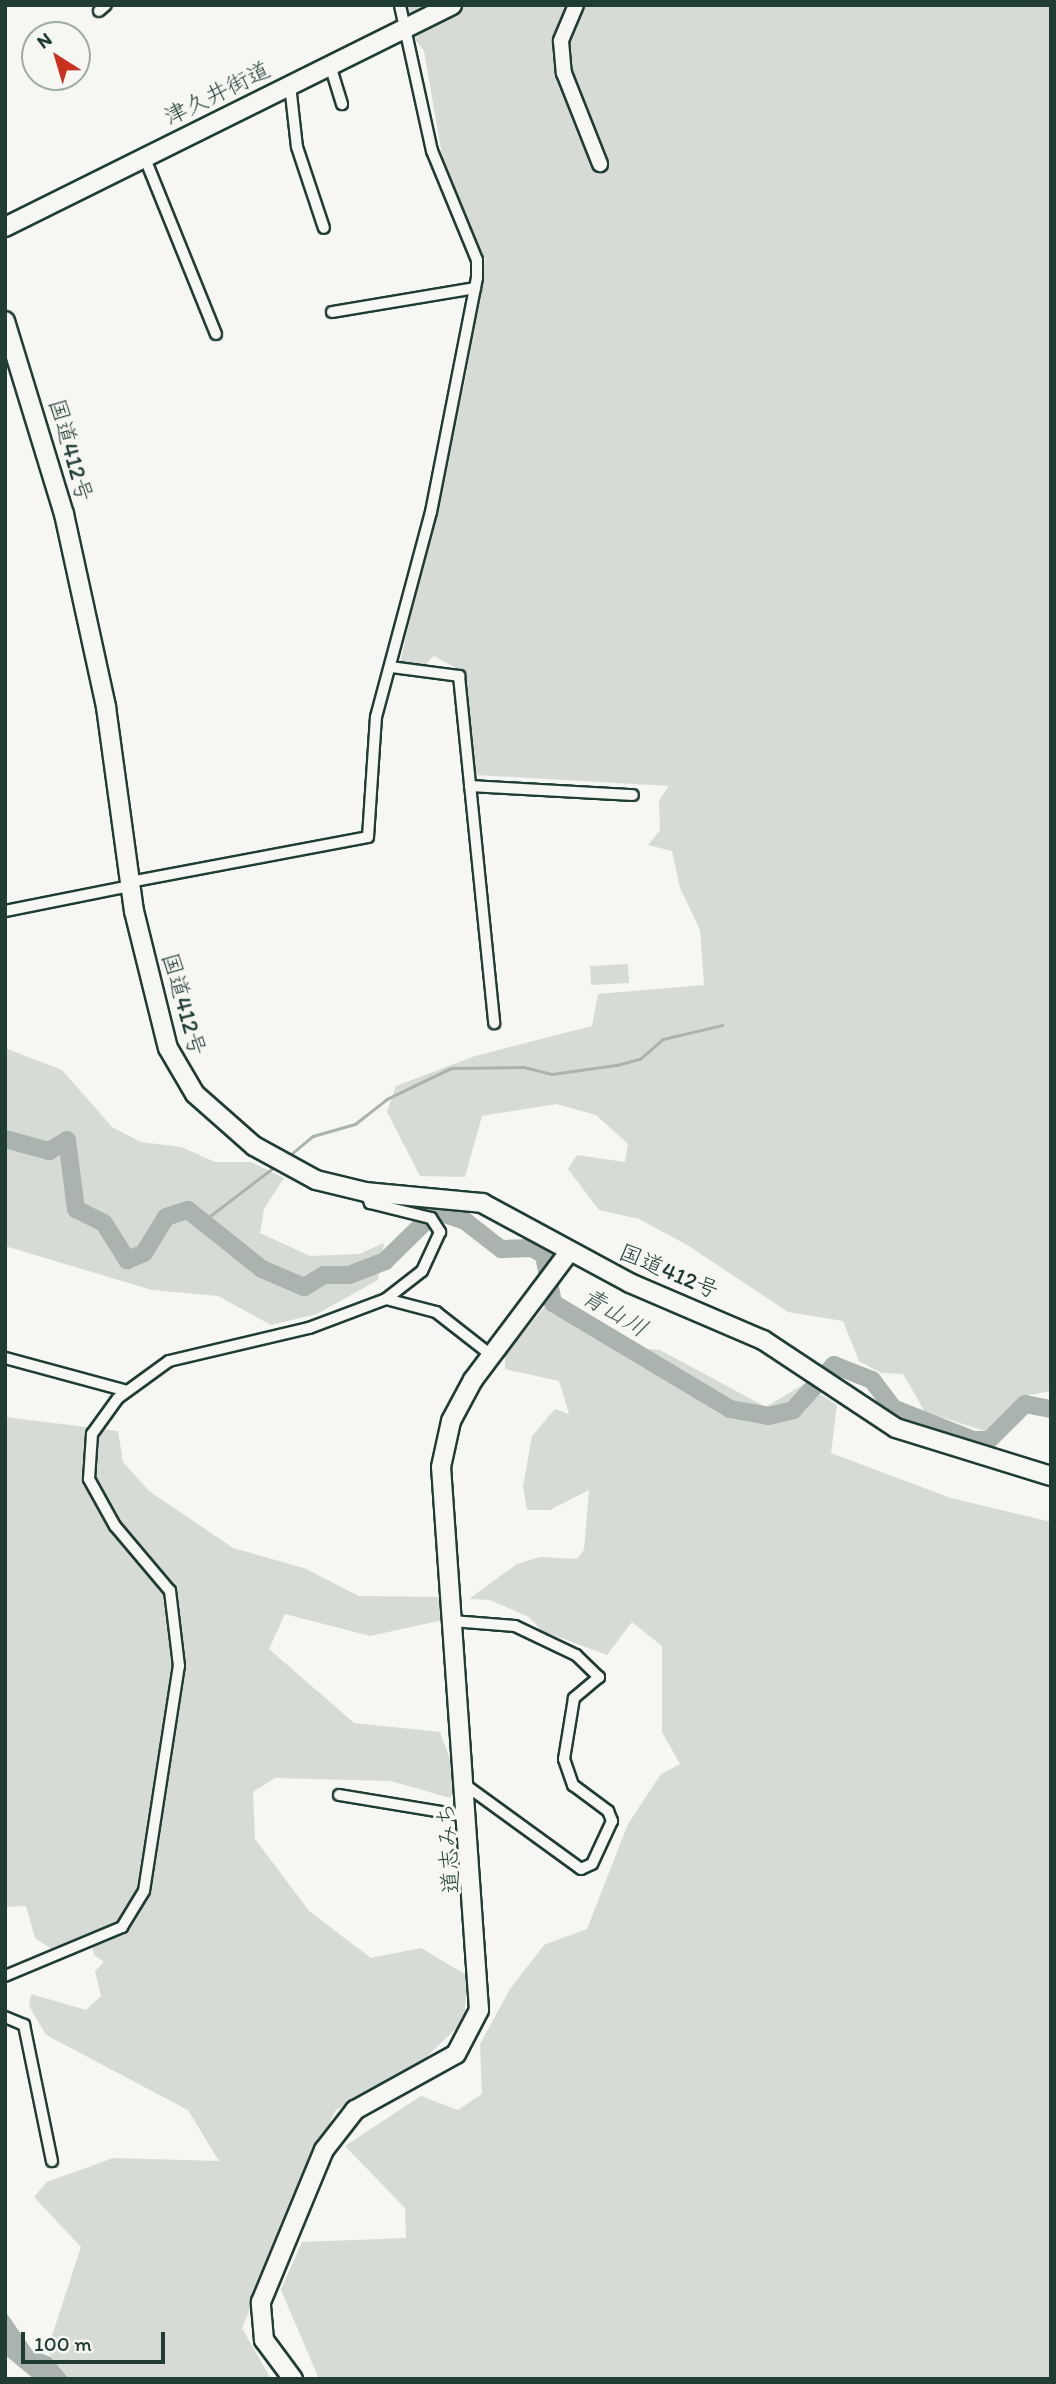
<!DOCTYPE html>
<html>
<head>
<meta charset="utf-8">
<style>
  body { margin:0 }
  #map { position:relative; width:1056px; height:2384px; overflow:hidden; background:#f6f6f2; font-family:Itim,"Klee One",sans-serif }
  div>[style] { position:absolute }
  .green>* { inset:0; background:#d6dbd6; transform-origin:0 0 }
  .water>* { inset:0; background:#aab3ae }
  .stream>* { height:2.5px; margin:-1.25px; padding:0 1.25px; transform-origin:1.25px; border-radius:1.25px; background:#aab3ae }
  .river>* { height:18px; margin:-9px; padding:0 9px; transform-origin:9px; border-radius:9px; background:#aab3ae }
  .roads { filter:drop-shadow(2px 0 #1f3d34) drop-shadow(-2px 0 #1f3d34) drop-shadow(0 2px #1f3d34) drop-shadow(0 -2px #1f3d34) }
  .street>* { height:10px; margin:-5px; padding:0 5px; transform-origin:5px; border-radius:5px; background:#f6f6f2 }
  .secondary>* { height:14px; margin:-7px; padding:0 7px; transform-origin:7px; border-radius:7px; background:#f6f6f2 }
  .highway>* { height:18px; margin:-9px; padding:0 9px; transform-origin:9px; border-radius:9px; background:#f6f6f2 }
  span { translate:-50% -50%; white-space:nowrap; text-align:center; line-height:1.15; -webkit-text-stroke:6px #f6f6f2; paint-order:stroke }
  .street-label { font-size:23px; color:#1f3d34 }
  .water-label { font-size:24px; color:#425a52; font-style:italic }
  .frame { position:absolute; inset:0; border:7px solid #1f3d34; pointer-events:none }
  .north { position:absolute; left:21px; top:21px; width:70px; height:70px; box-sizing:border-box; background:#f6f6f2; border:2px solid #a0aca6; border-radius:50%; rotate:323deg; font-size:19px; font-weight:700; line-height:28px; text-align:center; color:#1f3d34 }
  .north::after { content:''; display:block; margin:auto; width:24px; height:32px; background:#c8321e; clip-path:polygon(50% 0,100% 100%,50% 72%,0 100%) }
  .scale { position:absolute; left:21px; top:2332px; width:144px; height:32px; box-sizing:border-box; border:4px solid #1f3d34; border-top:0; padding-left:9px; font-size:21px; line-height:24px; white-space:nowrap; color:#1f3d34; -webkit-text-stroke:5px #f6f6f2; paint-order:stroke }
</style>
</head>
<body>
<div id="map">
  <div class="green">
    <i style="clip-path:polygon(405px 5px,1051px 5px,1051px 1391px,1029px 1395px,985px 1431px,925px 1412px,903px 1374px,881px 1373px,859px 1361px,843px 1321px,788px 1312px,687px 1245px,639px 1219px,599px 1210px,568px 1169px,577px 1155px,625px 1162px,628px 1144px,596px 1115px,556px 1104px,482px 1116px,465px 1177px,420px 1176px,387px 1112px,396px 1086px,475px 1056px,592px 1026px,598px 994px,704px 985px,700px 930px,680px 888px,672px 851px,648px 845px,660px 830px,659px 800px,669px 786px,475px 775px,465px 673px,434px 656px,425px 665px,400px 663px,465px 381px,485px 259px,444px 167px,424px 51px,410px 33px,417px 29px)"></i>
    <i style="left:628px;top:964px;width:19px;height:38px;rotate:87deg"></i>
    <i style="clip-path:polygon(5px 1048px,62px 1070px,112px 1127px,141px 1142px,181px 1147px,215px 1162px,251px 1162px,284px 1178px,264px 1209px,260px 1233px,310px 1256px,359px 1254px,384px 1243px,378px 1280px,317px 1314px,271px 1325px,218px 1296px,152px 1290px,5px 1246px)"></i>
    <i style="clip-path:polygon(547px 1304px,612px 1346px,660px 1350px,766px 1407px,804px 1384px,837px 1405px,831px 1453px,951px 1498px,1051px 1522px,1051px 2379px,319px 2379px,281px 2290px,302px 2242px,406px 2238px,405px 2208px,345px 2146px,421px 2096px,458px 2110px,482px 2094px,480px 2044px,510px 1989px,544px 1945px,587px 1929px,628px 1824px,661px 1774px,680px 1764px,662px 1732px,662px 1646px,632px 1622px,607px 1655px,542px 1631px,529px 1617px,490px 1600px,469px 1599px,517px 1564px,540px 1557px,577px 1559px,584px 1550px,589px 1490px,550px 1510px,527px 1510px,523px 1486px,532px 1436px,555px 1409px,569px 1414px,559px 1381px,505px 1369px,505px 1355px)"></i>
    <i style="clip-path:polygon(5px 1417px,118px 1431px,123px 1462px,149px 1491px,233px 1548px,304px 1568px,359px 1596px,443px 1597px,443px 1620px,370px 1636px,285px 1614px,269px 1649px,354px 1723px,440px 1732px,460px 1786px,450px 1798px,391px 1781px,275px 1778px,253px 1792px,255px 1839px,309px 1911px,371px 1958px,421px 1948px,468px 1976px,464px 2021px,422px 2061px,335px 2111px,242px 2328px,271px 2379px,69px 2379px,47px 2351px,81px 2247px,34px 2197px,47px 2182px,113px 2158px,219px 2161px,188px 2110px,46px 2035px,29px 2006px,31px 1994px,86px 2010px,101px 1996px,95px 1971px,104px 1962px,94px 1955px,90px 1935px,53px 1950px,35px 1938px,26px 1906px,5px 1907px)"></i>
  </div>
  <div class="water">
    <i style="clip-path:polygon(5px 2311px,32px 2350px,51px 2357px,69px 2379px,34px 2379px,5px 2355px)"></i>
  </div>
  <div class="stream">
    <i style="left:289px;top:1156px;width:31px;rotate:-40deg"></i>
    <i style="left:313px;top:1136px;width:44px;rotate:-15.9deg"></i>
    <i style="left:355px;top:1124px;width:41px;rotate:-38deg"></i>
    <i style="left:387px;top:1099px;width:71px;rotate:-25.8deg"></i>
    <i style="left:451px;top:1068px;width:73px;rotate:-0.8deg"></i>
    <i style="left:524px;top:1067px;width:29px;rotate:14deg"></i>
    <i style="left:552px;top:1074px;width:66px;rotate:-7.9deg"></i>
    <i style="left:617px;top:1065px;width:24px;rotate:-15deg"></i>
    <i style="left:640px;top:1059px;width:30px;rotate:-41deg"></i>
    <i style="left:663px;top:1039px;width:61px;rotate:-13.3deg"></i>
    <i style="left:206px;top:1219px;width:84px;rotate:-37.3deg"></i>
  </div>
  <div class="river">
    <i style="left:5px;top:1139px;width:46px;rotate:15.3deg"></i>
    <i style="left:49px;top:1151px;width:21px;rotate:-31deg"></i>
    <i style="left:67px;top:1140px;width:70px;rotate:82.6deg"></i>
    <i style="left:76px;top:1209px;width:31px;rotate:27deg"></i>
    <i style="left:104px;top:1223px;width:44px;rotate:58.1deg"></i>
    <i style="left:127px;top:1260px;width:18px;rotate:-22deg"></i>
    <i style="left:144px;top:1253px;width:42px;rotate:-58.6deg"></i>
    <i style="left:166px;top:1217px;width:23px;rotate:-18deg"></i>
    <i style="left:188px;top:1210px;width:95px;rotate:38.6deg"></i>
    <i style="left:262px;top:1269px;width:46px;rotate:23.2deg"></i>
    <i style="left:304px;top:1287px;width:23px;rotate:-31deg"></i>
    <i style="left:324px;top:1275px;width:25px"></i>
    <i style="left:349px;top:1275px;width:39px;rotate:-21deg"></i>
    <i style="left:385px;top:1261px;width:71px;rotate:-44.4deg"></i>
    <i style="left:436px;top:1211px;width:31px;rotate:19deg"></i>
    <i style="left:465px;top:1221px;width:46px;rotate:37.9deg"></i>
    <i style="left:501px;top:1249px;width:31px;rotate:-2deg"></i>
    <i style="left:532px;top:1248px;width:14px;rotate:30deg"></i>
    <i style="left:544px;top:1255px;width:49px;rotate:79.4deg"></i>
    <i style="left:553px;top:1303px;width:206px;rotate:30.9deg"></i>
    <i style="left:730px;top:1409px;width:39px;rotate:10deg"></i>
    <i style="left:768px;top:1416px;width:26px;rotate:-13deg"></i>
    <i style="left:793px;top:1410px;width:61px;rotate:-47.7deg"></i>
    <i style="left:834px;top:1365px;width:41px;rotate:21.5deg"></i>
    <i style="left:872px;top:1380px;width:35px;rotate:53deg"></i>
    <i style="left:893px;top:1408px;width:86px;rotate:21.8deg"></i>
    <i style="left:973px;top:1440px;width:16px"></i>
    <i style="left:989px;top:1440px;width:51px;rotate:-45deg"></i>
    <i style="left:1025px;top:1404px;width:26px;rotate:11deg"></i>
  </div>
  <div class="roads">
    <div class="street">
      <i style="left:99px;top:11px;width:9px;rotate:-41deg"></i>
      <i style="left:330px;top:65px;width:41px;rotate:72.9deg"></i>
      <i style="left:290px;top:85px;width:62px;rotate:83.6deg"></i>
      <i style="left:297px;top:147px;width:85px;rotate:71.6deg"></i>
      <i style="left:144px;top:156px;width:192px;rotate:68deg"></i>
      <i style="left:332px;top:312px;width:145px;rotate:-9.5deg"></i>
      <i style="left:391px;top:667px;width:69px;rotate:7.5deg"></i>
      <i style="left:459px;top:676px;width:349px;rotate:84.2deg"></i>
      <i style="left:470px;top:786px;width:163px;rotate:3.2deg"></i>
      <i style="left:130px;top:882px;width:242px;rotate:-10.7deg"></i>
      <i style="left:368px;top:837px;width:120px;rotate:-86.2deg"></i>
      <i style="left:376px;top:717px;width:212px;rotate:-75deg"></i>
      <i style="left:431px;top:512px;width:238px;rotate:-78.9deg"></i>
      <i style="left:477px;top:278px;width:18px;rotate:-90deg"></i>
      <i style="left:477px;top:260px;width:118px;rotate:-112.4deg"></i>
      <i style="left:432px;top:151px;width:149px;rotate:-102.4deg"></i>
      <i style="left:5px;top:911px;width:127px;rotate:-11.3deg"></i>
      <i style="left:366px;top:1192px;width:12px;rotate:70deg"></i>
      <i style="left:370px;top:1203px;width:63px;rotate:13.8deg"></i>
      <i style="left:431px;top:1218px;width:17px;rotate:57deg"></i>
      <i style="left:440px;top:1232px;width:43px;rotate:114.8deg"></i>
      <i style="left:422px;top:1271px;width:46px;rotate:142.1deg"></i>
      <i style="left:5px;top:1358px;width:123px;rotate:15.1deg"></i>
      <i style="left:452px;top:1621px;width:63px;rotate:4.5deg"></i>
      <i style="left:515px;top:1626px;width:68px;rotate:25.4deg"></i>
      <i style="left:576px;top:1655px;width:32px;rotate:44deg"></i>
      <i style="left:599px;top:1677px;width:33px;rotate:140deg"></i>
      <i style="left:574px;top:1698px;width:62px;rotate:99.3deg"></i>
      <i style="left:564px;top:1759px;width:28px;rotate:71deg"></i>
      <i style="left:573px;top:1785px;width:44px;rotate:36.6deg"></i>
      <i style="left:608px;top:1811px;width:11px;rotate:68deg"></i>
      <i style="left:612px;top:1821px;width:47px;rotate:114.9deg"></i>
      <i style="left:592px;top:1864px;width:12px;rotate:156deg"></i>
      <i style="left:581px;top:1869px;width:140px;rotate:-144deg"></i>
      <i style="left:339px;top:1795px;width:129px;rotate:9.4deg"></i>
      <i style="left:5px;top:1976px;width:127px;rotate:-22.7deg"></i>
      <i style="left:122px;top:1927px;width:42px;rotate:-58.6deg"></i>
      <i style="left:144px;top:1891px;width:228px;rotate:-81.2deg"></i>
      <i style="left:179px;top:1666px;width:76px;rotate:-96.8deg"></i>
      <i style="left:170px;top:1591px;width:85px;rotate:-130.2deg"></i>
      <i style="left:115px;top:1526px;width:54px;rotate:-119deg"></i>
      <i style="left:89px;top:1479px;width:45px;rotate:-86.2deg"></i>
      <i style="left:92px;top:1434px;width:44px;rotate:-54.2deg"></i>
      <i style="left:118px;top:1398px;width:63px;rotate:-36deg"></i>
      <i style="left:169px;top:1361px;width:144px;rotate:-13.3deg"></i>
      <i style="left:309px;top:1328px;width:82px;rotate:-20.6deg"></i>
      <i style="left:386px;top:1299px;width:52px;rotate:14.6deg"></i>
      <i style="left:436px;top:1312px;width:70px;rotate:38deg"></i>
      <i style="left:5px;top:2017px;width:21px;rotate:23deg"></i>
      <i style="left:24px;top:2025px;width:139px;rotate:78.4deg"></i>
    </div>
    <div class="secondary">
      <i style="left:576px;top:5px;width:39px;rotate:113deg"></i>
      <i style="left:561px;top:41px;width:32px;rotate:85deg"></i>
      <i style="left:564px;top:73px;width:98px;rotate:68.4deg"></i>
    </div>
    <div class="highway">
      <i style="left:5px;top:227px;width:499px;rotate:-26.4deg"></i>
      <i style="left:5px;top:321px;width:202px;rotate:73deg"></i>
      <i style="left:64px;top:514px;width:198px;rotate:77.7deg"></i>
      <i style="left:106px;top:707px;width:206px;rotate:82.2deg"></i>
      <i style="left:134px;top:911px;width:141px;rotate:76.1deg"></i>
      <i style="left:168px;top:1048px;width:53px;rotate:59.6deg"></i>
      <i style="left:195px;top:1094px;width:79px;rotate:41.4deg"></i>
      <i style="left:254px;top:1146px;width:71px;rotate:28.7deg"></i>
      <i style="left:316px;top:1180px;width:51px;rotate:13.5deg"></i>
      <i style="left:366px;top:1192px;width:117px;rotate:5.4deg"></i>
      <i style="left:482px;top:1203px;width:168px;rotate:28.4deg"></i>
      <i style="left:630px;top:1283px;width:145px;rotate:23.2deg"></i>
      <i style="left:763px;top:1340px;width:159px;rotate:33.5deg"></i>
      <i style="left:896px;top:1428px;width:162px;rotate:17.2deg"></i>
      <i style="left:293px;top:2379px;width:49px;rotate:-126.6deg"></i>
      <i style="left:264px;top:2340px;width:38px;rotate:-95deg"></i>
      <i style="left:261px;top:2302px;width:165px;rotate:-67.5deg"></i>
      <i style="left:324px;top:2150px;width:51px;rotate:-52.2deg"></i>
      <i style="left:355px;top:2110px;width:115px;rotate:-29deg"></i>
      <i style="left:456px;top:2054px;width:50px;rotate:-62.4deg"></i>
      <i style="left:479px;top:2010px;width:544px;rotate:-94deg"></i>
      <i style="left:441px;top:1467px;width:47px;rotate:-77.7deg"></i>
      <i style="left:451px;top:1421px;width:47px;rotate:-61.8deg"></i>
      <i style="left:473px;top:1380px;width:160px;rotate:-53.1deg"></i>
    </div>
  </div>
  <div class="street-label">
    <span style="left:217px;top:93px;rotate:-26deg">津久井街道</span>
    <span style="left:71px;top:450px;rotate:74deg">国道412号</span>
    <span style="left:184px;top:1004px;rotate:74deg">国道412号</span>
    <span style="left:669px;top:1271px;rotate:23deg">国道412号</span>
    <span style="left:448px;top:1848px;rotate:-94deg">道志みち</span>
  </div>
  <div class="water-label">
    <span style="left:615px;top:1312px;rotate:31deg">青山川</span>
  </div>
  <div class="frame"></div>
  <div class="north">N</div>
  <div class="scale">100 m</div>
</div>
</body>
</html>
